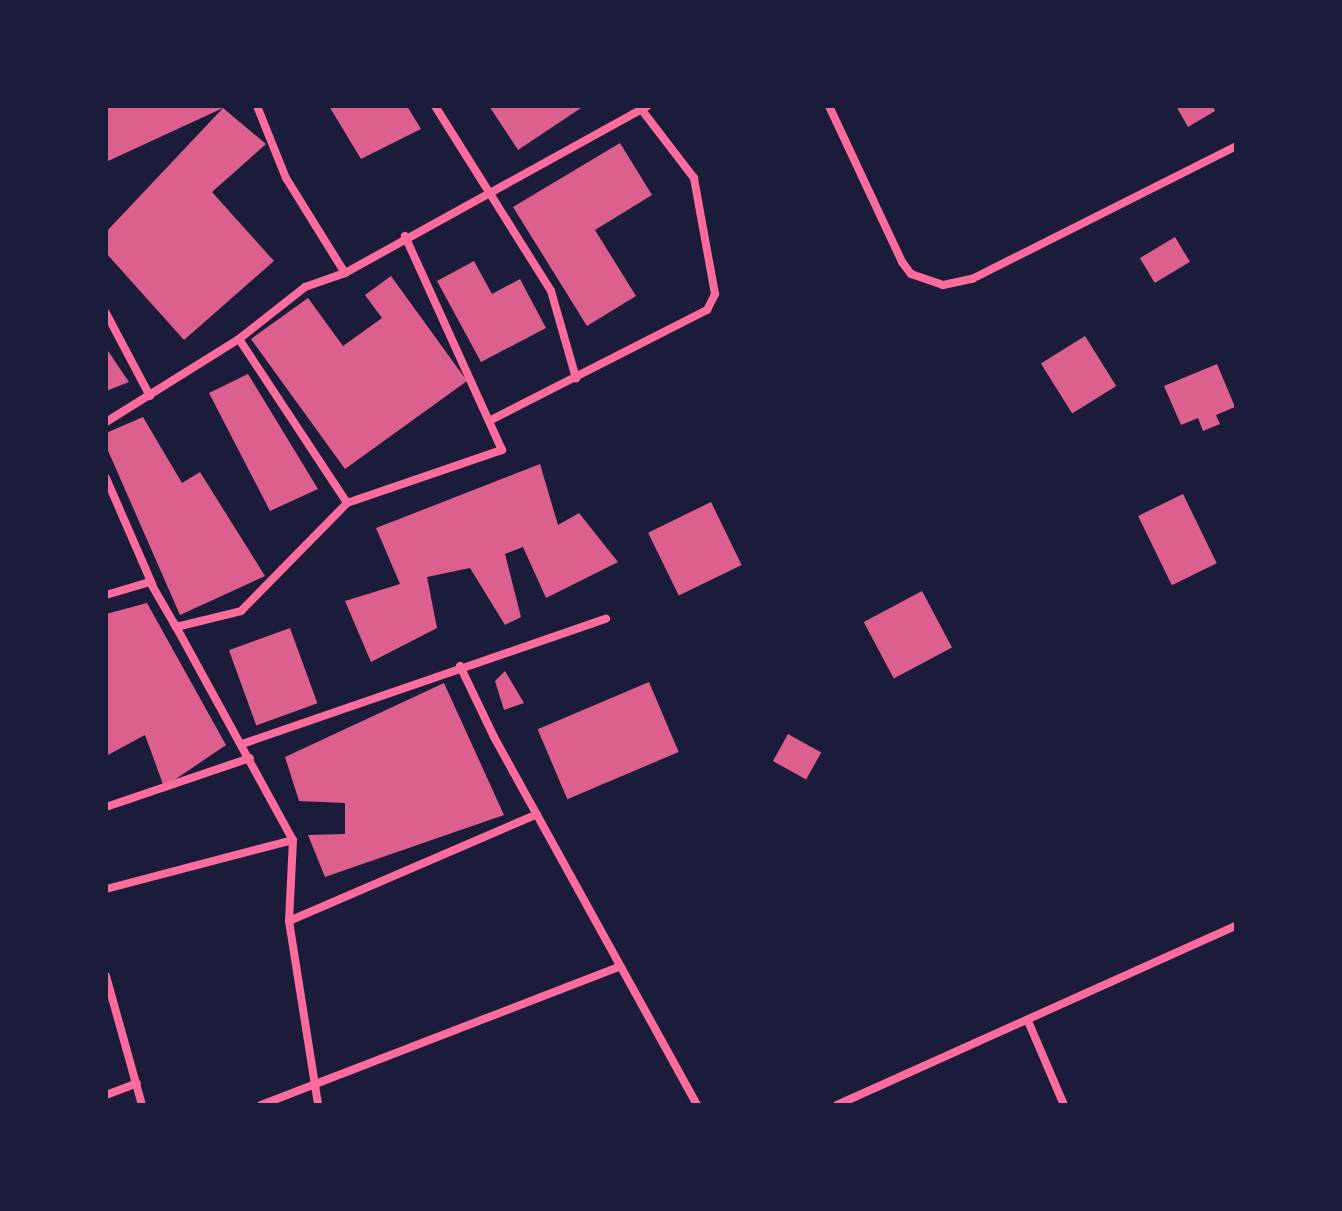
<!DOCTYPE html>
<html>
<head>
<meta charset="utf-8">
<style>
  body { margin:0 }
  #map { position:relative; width:1342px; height:1211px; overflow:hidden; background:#1b1b3a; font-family:"Varela Round",sans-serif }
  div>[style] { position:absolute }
  .building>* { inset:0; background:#dd5f8e; transform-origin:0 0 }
  .minor>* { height:8px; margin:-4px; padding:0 4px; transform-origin:4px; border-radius:4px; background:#ff6b9d }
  span { translate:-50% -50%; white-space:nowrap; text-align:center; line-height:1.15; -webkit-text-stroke:8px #1b1b3a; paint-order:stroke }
  .frame { position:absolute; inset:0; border:108px solid #1b1b3a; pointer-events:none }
</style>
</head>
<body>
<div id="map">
  <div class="building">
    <i style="clip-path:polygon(106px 106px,222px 106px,223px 108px,106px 162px)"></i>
    <i style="clip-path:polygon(329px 106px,407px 106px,421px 129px,361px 159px)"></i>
    <i style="clip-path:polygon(489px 106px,584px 106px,518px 150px)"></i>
    <i style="clip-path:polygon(1176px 106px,1213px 106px,1215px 111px,1188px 127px)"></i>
    <i style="clip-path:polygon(223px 108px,266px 144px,212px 192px,274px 261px,184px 340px,106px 253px,106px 232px)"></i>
    <i style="clip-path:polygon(620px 143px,652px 195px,595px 230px,636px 296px,587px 326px,513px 207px)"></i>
    <i style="left:1175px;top:237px;width:29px;height:41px;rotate:59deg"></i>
    <i style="clip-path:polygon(474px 261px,492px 294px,520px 279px,546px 328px,481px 362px,437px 281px)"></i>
    <i style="clip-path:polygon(391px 276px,467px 381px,345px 469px,251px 339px,308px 298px,343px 346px,382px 318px,365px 295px)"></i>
    <i style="left:1085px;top:336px;width:59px;height:52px;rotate:58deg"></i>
    <i style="clip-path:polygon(106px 348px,129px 382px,106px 391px)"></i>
    <i style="clip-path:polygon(1217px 364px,1235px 407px,1216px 415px,1220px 424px,1203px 431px,1198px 418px,1181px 425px,1164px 386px)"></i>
    <i style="clip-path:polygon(248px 374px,318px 489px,270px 511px,209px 393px)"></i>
    <i style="clip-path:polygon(143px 417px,182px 483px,200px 472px,265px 576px,180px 615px,106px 446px,106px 433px)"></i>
    <i style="clip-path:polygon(540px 464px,558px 525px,579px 513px,618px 562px,546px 598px,523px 547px,505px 554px,521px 617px,505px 625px,470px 568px,427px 577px,437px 628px,371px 662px,345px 601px,400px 584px,376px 528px)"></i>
    <i style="left:1183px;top:494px;width:77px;height:50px;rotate:64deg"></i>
    <i style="left:711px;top:502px;width:70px;height:70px;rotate:64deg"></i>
    <i style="left:922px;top:591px;width:64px;height:66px;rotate:62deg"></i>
    <i style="clip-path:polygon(147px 603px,226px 745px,164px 787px,145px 735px,106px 756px,106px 614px)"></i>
    <i style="left:290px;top:628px;width:80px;height:65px;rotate:70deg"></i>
    <i style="clip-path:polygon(505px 671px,524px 703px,504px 710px,495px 681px)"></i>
    <i style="left:649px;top:682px;width:76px;height:121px;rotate:67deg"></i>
    <i style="clip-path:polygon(444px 683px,504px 815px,325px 877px,308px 835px,345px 834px,345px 803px,299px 801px,285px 757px)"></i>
    <i style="left:788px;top:734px;width:38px;height:31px;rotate:29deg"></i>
  </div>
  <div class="minor">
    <i style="left:257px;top:106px;width:78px;rotate:68.1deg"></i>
    <i style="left:286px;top:178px;width:112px;rotate:58.2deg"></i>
    <i style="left:435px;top:106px;width:218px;rotate:57.9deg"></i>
    <i style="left:551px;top:291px;width:91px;rotate:74deg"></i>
    <i style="left:829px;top:106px;width:172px;rotate:64.9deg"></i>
    <i style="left:902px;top:262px;width:15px;rotate:53deg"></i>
    <i style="left:911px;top:274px;width:34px;rotate:19deg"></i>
    <i style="left:943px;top:285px;width:30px;rotate:-12deg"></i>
    <i style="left:972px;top:279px;width:296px;rotate:-26.7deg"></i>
    <i style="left:106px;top:313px;width:94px;rotate:62.1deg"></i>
    <i style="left:239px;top:339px;width:196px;rotate:56.6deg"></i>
    <i style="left:489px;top:421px;width:245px;rotate:-27deg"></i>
    <i style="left:707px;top:310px;width:18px;rotate:-63deg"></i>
    <i style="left:715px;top:294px;width:118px;rotate:-100.3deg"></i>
    <i style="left:694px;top:178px;width:87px;rotate:-127.5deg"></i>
    <i style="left:106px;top:422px;width:157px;rotate:-32deg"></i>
    <i style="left:239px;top:339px;width:84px;rotate:-38.2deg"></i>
    <i style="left:305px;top:287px;width:42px;rotate:-19.3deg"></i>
    <i style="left:345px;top:273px;width:345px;rotate:-28.9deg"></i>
    <i style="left:106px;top:478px;width:116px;rotate:66.5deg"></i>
    <i style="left:106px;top:595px;width:46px;rotate:-16.5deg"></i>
    <i style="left:150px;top:582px;width:52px;rotate:60deg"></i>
    <i style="left:176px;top:627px;width:67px;rotate:-13.8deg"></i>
    <i style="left:241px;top:611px;width:151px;rotate:-45.5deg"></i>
    <i style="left:347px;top:503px;width:164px;rotate:-18.9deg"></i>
    <i style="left:502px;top:450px;width:235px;rotate:-114.4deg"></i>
    <i style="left:174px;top:623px;width:247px;rotate:61.3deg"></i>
    <i style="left:293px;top:840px;width:81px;rotate:92.8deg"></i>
    <i style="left:289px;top:921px;width:186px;rotate:81deg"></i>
    <i style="left:460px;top:666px;width:79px;rotate:64.4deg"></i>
    <i style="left:494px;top:737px;width:420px;rotate:61.1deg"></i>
    <i style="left:242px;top:744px;width:385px;rotate:-19deg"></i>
    <i style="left:106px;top:807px;width:152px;rotate:-18.8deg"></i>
    <i style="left:106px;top:889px;width:193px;rotate:-14.7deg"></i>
    <i style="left:289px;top:921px;width:270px;rotate:-23.3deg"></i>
    <i style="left:106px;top:976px;width:134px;rotate:74.4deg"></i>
    <i style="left:1028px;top:1021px;width:91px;rotate:66.8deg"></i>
    <i style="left:106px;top:1095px;width:33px;rotate:-21deg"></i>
    <i style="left:261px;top:1105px;width:384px;rotate:-21.1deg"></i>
    <i style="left:837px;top:1105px;width:437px;rotate:-24.2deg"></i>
  </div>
  <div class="frame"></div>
</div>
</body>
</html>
